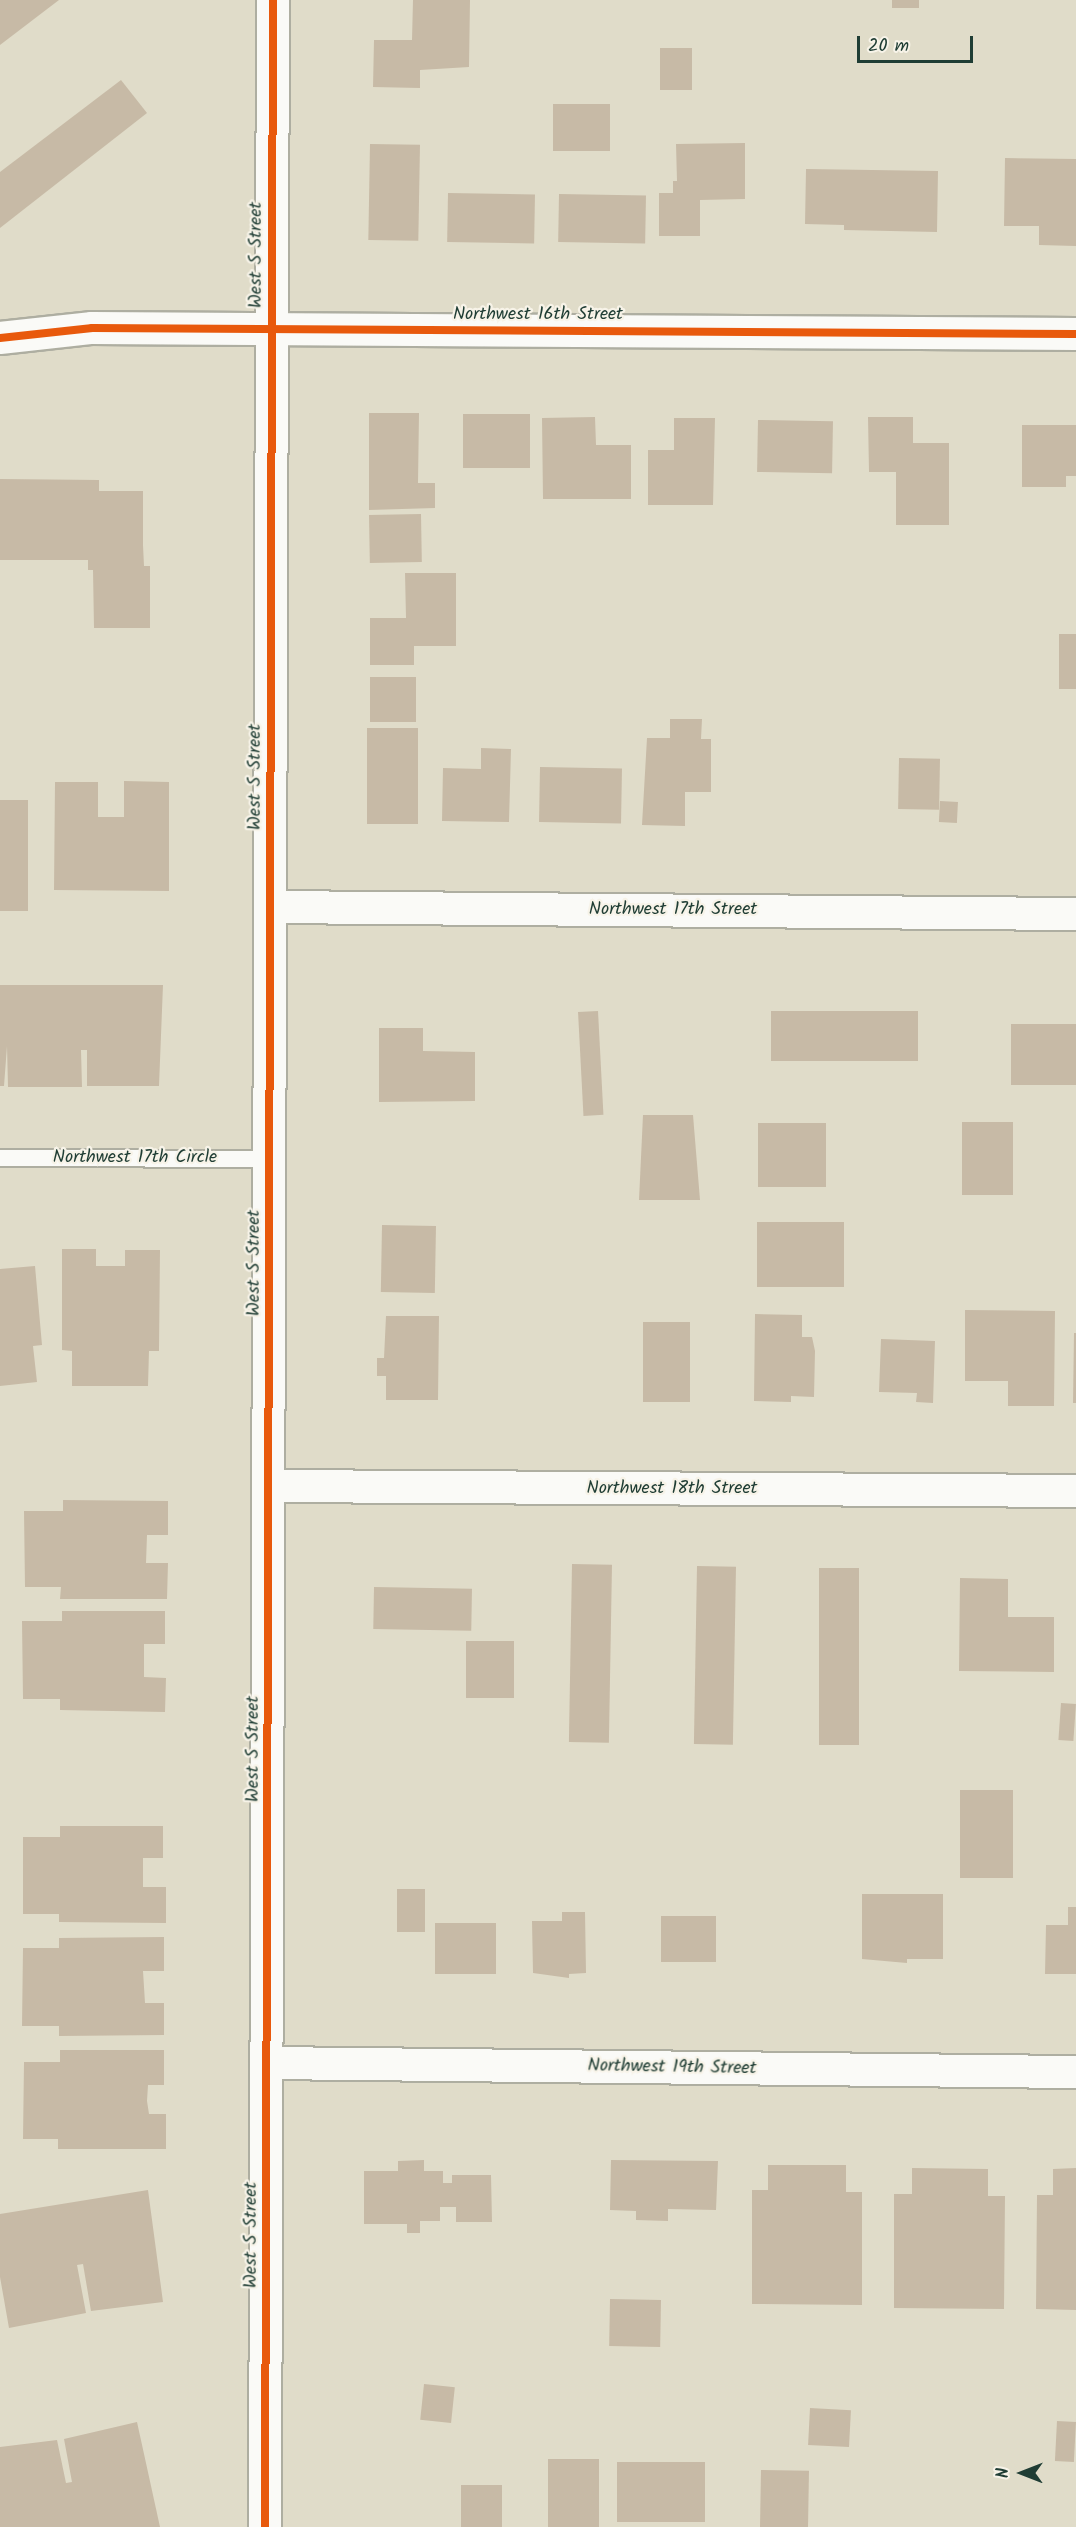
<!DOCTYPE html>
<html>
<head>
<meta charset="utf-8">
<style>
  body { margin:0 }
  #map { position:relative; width:1076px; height:2527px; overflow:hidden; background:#e0dcc9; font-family:Kalam,sans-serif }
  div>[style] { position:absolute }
  .building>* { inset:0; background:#c7baa6; transform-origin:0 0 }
  .roads { filter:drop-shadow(2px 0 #aeaea1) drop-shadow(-2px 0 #aeaea1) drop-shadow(0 2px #aeaea1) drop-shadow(0 -2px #aeaea1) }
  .service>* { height:16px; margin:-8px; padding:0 8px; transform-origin:8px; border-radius:8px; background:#fafaf7 }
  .minor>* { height:32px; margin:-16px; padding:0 16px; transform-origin:16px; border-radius:16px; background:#fafaf7 }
  .cycleway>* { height:8px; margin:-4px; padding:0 4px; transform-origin:4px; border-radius:4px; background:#e8590c }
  span { translate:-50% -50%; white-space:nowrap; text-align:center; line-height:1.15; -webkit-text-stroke:4.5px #f7f3e8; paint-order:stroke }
  .street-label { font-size:18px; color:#1f3d34 }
  .north { position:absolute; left:992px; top:2443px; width:60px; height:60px; -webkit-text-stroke:4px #f7f3e8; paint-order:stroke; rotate:270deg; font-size:16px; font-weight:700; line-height:24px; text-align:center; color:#1f3d34 }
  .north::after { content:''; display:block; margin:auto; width:21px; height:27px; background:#1f3d34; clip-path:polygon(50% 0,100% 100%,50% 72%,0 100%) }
  .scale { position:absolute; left:857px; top:36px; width:116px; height:27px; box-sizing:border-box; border:3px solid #1f3d34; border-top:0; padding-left:8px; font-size:18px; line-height:21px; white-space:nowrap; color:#1f3d34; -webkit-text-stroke:4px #f7f3e8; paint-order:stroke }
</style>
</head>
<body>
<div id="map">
  <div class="building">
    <i style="clip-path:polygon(0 0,59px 0,0 45px)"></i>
    <i style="clip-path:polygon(413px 0,470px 0,469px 67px,420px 70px,420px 88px,373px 87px,374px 40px,412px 40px)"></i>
    <i style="left:892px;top:0;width:27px;height:8px"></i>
    <i style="left:660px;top:48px;width:32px;height:42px"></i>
    <i style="clip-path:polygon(121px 80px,147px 113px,0 228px,0 172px)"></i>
    <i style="left:553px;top:104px;width:57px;height:47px"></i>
    <i style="clip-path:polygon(745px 143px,745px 199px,700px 200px,700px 236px,659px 236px,659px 193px,673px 193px,673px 181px,677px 181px,676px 144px)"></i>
    <i style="left:370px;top:144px;width:50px;height:96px;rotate:1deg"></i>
    <i style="clip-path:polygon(1005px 158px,1076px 159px,1076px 246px,1039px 245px,1039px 226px,1004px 226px)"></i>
    <i style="clip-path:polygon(806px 169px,938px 171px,937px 232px,844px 230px,844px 225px,805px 224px)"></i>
    <i style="left:448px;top:193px;width:87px;height:49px;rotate:1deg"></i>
    <i style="left:559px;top:194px;width:87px;height:48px;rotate:1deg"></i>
    <i style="clip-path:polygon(369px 413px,419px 413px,418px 483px,435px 483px,435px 508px,369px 510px)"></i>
    <i style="left:463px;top:414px;width:67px;height:54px"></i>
    <i style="clip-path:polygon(595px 417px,596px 445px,631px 445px,631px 499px,543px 499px,542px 418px)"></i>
    <i style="clip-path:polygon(868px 417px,913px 417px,913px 443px,949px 443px,949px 525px,896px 525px,896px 472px,869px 472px)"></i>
    <i style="clip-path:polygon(674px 418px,715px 418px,713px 505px,648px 505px,648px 450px,674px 450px)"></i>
    <i style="left:758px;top:420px;width:75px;height:52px;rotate:1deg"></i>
    <i style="clip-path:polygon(1022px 425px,1076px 425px,1076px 476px,1066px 476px,1066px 487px,1022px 487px)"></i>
    <i style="clip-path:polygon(0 479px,99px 480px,99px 491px,143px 491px,143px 545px,144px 566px,150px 566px,150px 628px,94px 628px,93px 570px,88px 570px,88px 560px,0 560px)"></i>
    <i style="left:421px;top:514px;width:48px;height:52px;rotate:89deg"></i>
    <i style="clip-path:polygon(405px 573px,456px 573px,456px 646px,414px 646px,414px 665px,370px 665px,370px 618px,406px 618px)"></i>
    <i style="left:1059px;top:634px;width:17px;height:55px"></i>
    <i style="left:370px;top:677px;width:46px;height:45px"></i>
    <i style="clip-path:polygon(670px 719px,702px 719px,701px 739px,711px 739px,711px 792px,685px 792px,685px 826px,642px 825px,647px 738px,670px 738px)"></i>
    <i style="left:367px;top:728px;width:51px;height:96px"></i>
    <i style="clip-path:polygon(481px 748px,511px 749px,509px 822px,442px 821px,443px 768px,481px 769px)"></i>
    <i style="left:899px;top:758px;width:41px;height:51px;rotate:1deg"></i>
    <i style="left:540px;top:767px;width:82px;height:55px;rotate:1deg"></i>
    <i style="clip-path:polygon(124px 781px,169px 782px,169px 891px,54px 890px,55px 782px,98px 782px,98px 817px,124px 817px)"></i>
    <i style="left:28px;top:800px;width:111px;height:28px;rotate:90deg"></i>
    <i style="left:940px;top:801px;width:18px;height:21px;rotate:3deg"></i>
    <i style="clip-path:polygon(0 985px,163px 985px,159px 1086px,87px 1086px,87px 1050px,81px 1050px,82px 1087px,8px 1087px,7px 1046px,4px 1086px,0 1086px)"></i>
    <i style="left:598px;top:1011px;width:104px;height:20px;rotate:87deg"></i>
    <i style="left:771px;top:1011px;width:147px;height:50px"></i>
    <i style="left:1011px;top:1024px;width:65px;height:61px"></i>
    <i style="clip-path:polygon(379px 1028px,423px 1028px,423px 1051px,475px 1052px,475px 1101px,379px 1102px)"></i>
    <i style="clip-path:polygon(643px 1115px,693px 1115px,700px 1200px,639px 1200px)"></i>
    <i style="left:962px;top:1122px;width:51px;height:73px"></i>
    <i style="left:758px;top:1123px;width:68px;height:64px"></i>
    <i style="left:757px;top:1222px;width:87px;height:65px"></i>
    <i style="left:382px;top:1225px;width:54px;height:67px;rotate:1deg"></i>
    <i style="clip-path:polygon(62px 1249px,96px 1249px,96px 1266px,125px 1266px,125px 1250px,160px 1250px,159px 1351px,149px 1351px,148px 1386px,72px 1386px,72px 1351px,62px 1350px)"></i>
    <i style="clip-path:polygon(35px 1266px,42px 1345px,33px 1346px,37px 1382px,0 1386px,0 1269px)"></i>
    <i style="clip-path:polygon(965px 1310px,1055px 1311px,1054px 1406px,1008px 1406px,1008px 1381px,965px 1381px)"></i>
    <i style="clip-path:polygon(755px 1314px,802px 1315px,802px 1337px,812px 1337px,815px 1351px,814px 1397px,791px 1396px,791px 1402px,754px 1401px)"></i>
    <i style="clip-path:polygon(386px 1316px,439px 1316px,438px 1400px,386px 1400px,386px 1376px,377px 1376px,377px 1358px,384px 1358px)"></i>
    <i style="left:643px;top:1322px;width:47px;height:80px"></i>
    <i style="clip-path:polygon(1074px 1333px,1076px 1333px,1076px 1403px,1073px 1403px)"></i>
    <i style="clip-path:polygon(881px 1339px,935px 1341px,933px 1403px,916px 1402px,917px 1393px,879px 1392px)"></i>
    <i style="clip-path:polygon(63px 1500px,168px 1501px,168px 1535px,147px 1535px,146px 1563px,168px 1563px,167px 1599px,60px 1599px,61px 1587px,25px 1587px,24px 1511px,63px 1511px)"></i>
    <i style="left:572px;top:1564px;width:40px;height:178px;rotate:1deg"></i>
    <i style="left:697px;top:1566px;width:39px;height:178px;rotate:1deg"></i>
    <i style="left:819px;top:1568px;width:40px;height:177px"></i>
    <i style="clip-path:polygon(960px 1578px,1008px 1579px,1008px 1617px,1054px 1617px,1054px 1672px,959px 1671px)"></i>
    <i style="left:374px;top:1587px;width:98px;height:42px;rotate:1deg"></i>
    <i style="clip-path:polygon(62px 1611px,165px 1611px,165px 1644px,144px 1644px,144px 1677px,166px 1678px,165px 1712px,60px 1710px,60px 1699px,23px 1699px,22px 1621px,62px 1621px)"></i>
    <i style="left:466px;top:1641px;width:48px;height:57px"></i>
    <i style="left:1061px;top:1703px;width:15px;height:37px;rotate:4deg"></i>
    <i style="left:960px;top:1790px;width:53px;height:88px"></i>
    <i style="clip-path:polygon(60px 1826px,163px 1826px,163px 1858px,143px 1858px,143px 1887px,166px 1887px,166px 1923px,59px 1922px,59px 1914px,23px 1914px,23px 1837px,60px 1837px)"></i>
    <i style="left:397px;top:1889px;width:28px;height:43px"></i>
    <i style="clip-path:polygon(862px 1894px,943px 1894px,943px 1959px,907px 1959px,907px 1963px,862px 1959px)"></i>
    <i style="clip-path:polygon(1068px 1907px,1076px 1907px,1076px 1974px,1045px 1974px,1046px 1925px,1068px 1925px)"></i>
    <i style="clip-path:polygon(562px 1912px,585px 1912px,586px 1973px,569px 1974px,569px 1978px,533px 1973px,532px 1921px,562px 1921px)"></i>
    <i style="left:716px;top:1916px;width:46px;height:55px;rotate:90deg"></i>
    <i style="left:435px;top:1923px;width:61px;height:51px"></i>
    <i style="clip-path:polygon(164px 1937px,164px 1971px,143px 1971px,145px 2003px,164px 2003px,164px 2035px,59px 2036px,59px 2026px,22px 2026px,23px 1948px,59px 1948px,59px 1938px)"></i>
    <i style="clip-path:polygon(60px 2050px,164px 2050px,164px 2085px,148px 2085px,147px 2101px,149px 2114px,166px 2114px,166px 2149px,58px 2149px,58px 2139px,23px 2139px,24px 2062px,60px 2062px)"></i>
    <i style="clip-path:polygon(424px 2160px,424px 2171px,443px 2171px,443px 2183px,452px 2183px,452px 2175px,491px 2175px,492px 2222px,456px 2222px,456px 2207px,440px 2207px,440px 2221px,420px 2221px,420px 2233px,407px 2233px,407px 2224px,364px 2224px,364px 2171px,398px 2171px,398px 2161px)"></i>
    <i style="clip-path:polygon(611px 2160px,718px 2161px,716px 2210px,668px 2209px,668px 2221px,636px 2220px,636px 2211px,610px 2210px)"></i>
    <i style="clip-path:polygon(768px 2165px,846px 2165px,846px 2192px,862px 2192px,862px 2305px,752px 2304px,752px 2190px,768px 2190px)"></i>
    <i style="clip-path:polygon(912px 2168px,988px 2169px,988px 2196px,1005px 2196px,1004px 2309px,894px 2308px,894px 2194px,912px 2194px)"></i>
    <i style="clip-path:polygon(1076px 2168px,1076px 2310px,1036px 2309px,1037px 2195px,1053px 2195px,1053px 2169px)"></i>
    <i style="clip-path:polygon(148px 2190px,163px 2302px,91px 2311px,83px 2264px,77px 2265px,86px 2313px,9px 2328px,0 2277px,0 2214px)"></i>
    <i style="left:610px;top:2299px;width:51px;height:47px;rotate:1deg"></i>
    <i style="left:424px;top:2384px;width:31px;height:36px;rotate:6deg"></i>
    <i style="left:810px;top:2408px;width:41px;height:37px;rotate:3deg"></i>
    <i style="left:1057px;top:2421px;width:19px;height:40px;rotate:3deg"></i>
    <i style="clip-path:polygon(137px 2422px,160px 2527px,0 2527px,0 2447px,57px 2440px,66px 2483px,72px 2482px,64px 2439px)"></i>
    <i style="left:548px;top:2459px;width:51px;height:68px"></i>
    <i style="left:617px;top:2462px;width:88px;height:60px"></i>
    <i style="left:761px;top:2470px;width:48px;height:57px;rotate:1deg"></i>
    <i style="left:461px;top:2485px;width:41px;height:42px"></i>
  </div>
  <div class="roads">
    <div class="service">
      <i style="left:0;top:1158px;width:270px;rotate:0.2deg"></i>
    </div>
    <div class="minor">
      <i style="left:0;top:338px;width:93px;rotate:-6.2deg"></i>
      <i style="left:92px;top:328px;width:984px;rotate:0.35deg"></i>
      <i style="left:271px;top:907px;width:805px;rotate:0.5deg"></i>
      <i style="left:269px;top:1486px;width:807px;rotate:0.35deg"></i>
      <i style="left:267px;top:2063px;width:809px;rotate:0.64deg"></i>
      <i style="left:265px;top:2527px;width:2527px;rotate:-89.82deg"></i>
    </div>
  </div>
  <div class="cycleway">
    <i style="left:0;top:338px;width:93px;rotate:-6.2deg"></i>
    <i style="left:92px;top:328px;width:984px;rotate:0.35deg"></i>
    <i style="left:265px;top:2527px;width:2527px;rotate:-89.82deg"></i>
  </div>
  <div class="street-label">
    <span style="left:257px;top:255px;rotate:-90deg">West S Street</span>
    <span style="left:538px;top:315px">Northwest 16th Street</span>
    <span style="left:256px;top:777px;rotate:-90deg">West S Street</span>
    <span style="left:673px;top:910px">Northwest 17th Street</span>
    <span style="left:135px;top:1158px">Northwest 17th Circle</span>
    <span style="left:255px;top:1263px;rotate:-90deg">West S Street</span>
    <span style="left:672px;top:1489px">Northwest 18th Street</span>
    <span style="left:254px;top:1749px;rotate:-90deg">West S Street</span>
    <span style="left:672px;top:2068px;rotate:1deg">Northwest 19th Street</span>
    <span style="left:252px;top:2235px;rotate:-90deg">West S Street</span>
  </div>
  <div class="north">N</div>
  <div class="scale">20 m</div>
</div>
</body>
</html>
